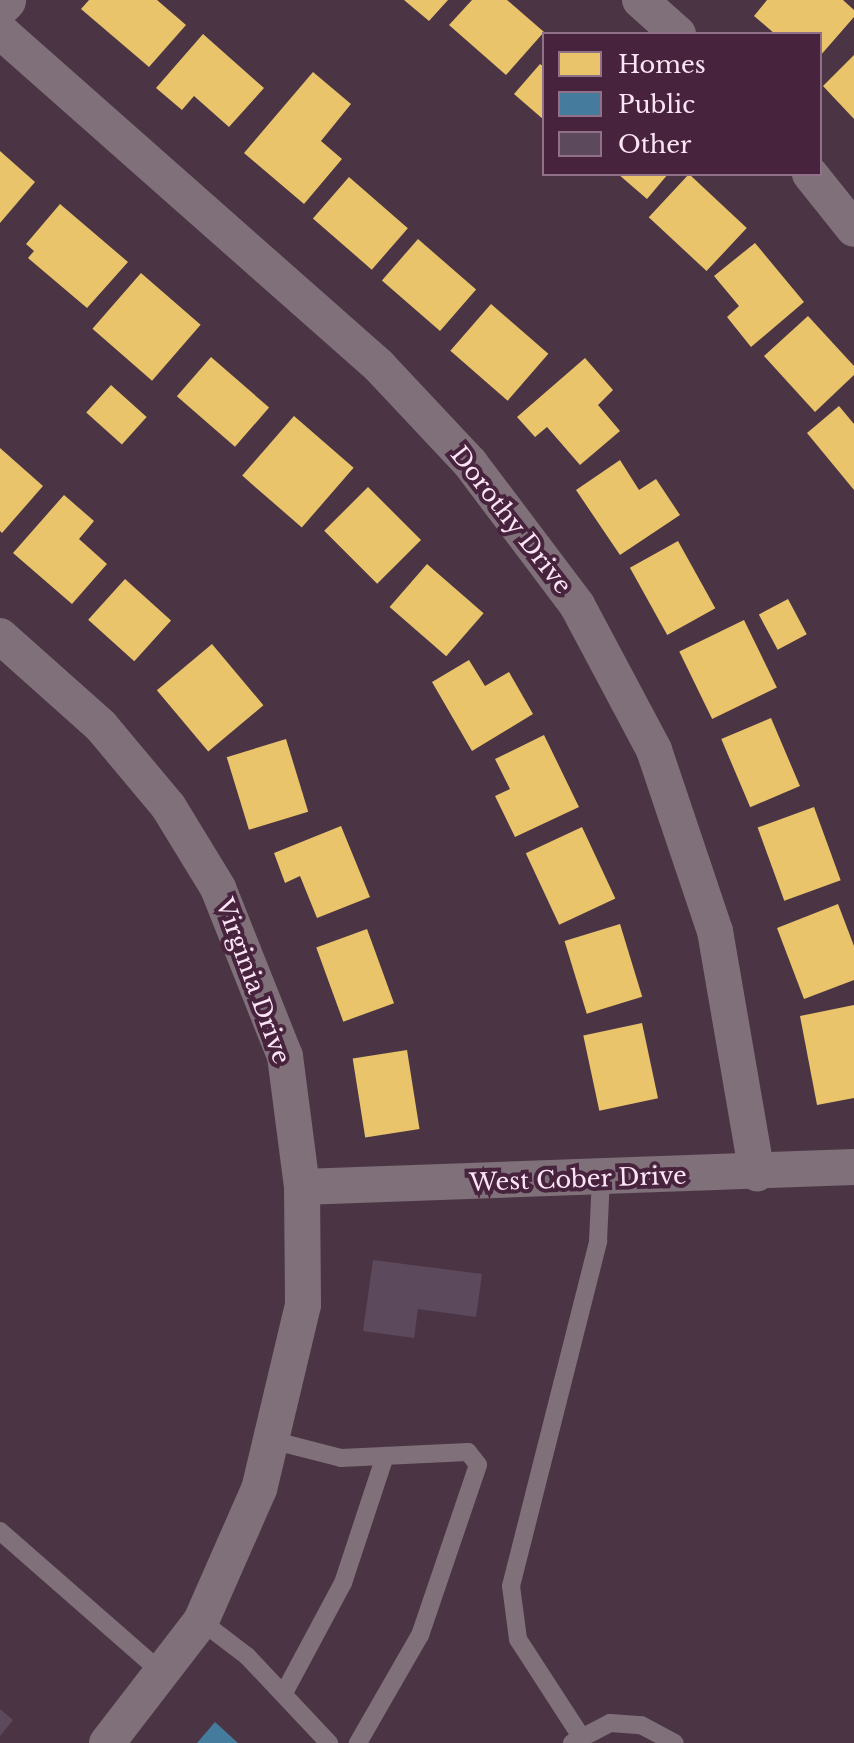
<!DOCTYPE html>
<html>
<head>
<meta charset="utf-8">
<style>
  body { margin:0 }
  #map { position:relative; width:854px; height:1743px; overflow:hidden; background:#4b3544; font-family:"Libre Baskerville",serif }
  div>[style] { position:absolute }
  .homes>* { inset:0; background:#e9c46a; transform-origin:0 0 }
  .public>* { inset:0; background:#457b9d }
  .building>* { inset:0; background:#5c495c }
  .lane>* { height:18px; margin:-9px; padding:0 9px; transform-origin:9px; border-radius:9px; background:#7f707a }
  .street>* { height:36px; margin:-18px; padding:0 18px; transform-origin:18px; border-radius:18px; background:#7f707a }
  .secondary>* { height:44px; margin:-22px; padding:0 22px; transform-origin:22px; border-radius:22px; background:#7f707a }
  span { translate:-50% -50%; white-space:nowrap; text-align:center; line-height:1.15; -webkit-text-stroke:8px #47233d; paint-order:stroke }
  .street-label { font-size:24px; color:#fde5f5 }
  .legend { position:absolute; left:542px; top:32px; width:280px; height:144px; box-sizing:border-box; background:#47233d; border:2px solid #907187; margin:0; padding:10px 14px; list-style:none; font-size:24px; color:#fde5f5 }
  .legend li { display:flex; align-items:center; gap:16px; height:40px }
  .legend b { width:40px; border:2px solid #907187 }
</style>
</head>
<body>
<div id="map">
  <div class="homes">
    <i style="clip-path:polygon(89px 0,157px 0,186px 25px,149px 67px,81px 9px)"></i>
    <i style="clip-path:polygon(404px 0,448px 0,429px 21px)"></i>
    <i style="clip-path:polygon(472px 0,507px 0,544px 32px,506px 75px,449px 25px)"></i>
    <i style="clip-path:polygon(767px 0,843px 0,854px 10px,854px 17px,820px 56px,820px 34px,775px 34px,754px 16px)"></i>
    <i style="clip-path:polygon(203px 34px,264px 88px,229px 127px,194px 96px,182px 110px,156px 88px)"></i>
    <i style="clip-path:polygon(854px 55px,854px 119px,823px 86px)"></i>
    <i style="clip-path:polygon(540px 64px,544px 67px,544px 120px,514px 94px)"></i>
    <i style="clip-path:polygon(313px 72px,351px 104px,321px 141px,342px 159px,304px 204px,244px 153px)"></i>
    <i style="clip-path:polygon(0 151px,35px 182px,0 223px)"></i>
    <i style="clip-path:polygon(618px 174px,668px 174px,647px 199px)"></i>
    <i style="left:689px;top:174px;width:79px;height:59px;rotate:43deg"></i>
    <i style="left:349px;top:177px;width:78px;height:55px;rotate:41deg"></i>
    <i style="clip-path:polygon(60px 204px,128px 262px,87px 308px,28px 258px,34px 251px,26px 244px)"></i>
    <i style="left:418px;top:239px;width:77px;height:55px;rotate:41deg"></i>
    <i style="clip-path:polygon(755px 243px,804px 302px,751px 347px,727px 317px,739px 306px,714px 276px)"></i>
    <i style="left:141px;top:273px;width:79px;height:74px;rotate:41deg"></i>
    <i style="left:491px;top:304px;width:76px;height:62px;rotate:41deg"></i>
    <i style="clip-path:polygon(808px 316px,854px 366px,854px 375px,815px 412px,764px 356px)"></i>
    <i style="left:211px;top:357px;width:77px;height:52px;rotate:41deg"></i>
    <i style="clip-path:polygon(585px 358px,613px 390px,598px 405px,620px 431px,580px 465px,547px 427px,535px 437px,517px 417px)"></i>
    <i style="left:111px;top:385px;width:48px;height:37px;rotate:42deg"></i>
    <i style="clip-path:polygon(839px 406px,854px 424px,854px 490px,807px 433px)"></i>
    <i style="left:294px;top:416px;width:79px;height:79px;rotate:41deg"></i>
    <i style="clip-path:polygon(0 448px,43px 486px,2px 533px,0 531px)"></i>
    <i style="clip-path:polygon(620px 460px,639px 490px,656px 479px,680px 515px,620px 555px,576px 490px)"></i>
    <i style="left:368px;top:487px;width:75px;height:62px;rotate:45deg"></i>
    <i style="clip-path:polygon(64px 495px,94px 521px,79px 539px,107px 564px,72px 604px,13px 553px)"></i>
    <i style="left:678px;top:541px;width:77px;height:55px;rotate:61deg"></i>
    <i style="left:427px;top:564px;width:75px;height:57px;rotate:41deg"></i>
    <i style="left:125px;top:579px;width:62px;height:55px;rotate:42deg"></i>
    <i style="left:788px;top:599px;width:40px;height:33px;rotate:62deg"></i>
    <i style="left:744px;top:620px;width:75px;height:72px;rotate:64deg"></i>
    <i style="left:212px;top:644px;width:80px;height:72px;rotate:50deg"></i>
    <i style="clip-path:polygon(469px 660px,485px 686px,509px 672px,533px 714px,472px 751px,432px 682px)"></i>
    <i style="left:771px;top:718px;width:74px;height:54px;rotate:67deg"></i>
    <i style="clip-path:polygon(544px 735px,579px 807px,515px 837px,495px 796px,510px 789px,495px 759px)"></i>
    <i style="left:286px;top:739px;width:76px;height:62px;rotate:73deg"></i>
    <i style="left:814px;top:807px;width:78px;height:60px;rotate:70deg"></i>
    <i style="clip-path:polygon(341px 826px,370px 897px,317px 918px,300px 876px,285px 883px,274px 853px)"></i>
    <i style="left:582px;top:827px;width:79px;height:62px;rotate:65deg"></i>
    <i style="clip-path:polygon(838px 904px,854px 946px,854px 980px,804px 999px,777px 928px)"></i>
    <i style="left:620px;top:924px;width:76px;height:58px;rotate:73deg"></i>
    <i style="left:367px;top:929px;width:79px;height:54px;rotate:70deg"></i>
    <i style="clip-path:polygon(854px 1005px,854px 1098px,817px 1105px,800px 1016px)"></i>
    <i style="left:642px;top:1023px;width:77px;height:60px;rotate:78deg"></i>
    <i style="left:407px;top:1050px;width:80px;height:55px;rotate:81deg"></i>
  </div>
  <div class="public">
    <i style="clip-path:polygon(215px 1722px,238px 1743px,197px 1743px)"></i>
  </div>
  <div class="building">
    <i style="clip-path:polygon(373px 1260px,482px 1274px,476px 1317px,418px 1309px,414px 1338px,363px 1331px)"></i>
    <i style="clip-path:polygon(0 1709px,13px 1720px,0 1736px)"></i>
  </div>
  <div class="lane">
    <i style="left:271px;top:1440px;width:72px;rotate:14.4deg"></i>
    <i style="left:341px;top:1458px;width:127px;rotate:-2.7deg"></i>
    <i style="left:468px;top:1452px;width:16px;rotate:52deg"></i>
    <i style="left:478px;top:1465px;width:180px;rotate:108.8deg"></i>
    <i style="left:420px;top:1635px;width:125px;rotate:119.9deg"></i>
    <i style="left:0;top:1531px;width:215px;rotate:41.2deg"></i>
    <i style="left:201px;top:1621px;width:58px;rotate:37.3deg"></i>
    <i style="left:247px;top:1656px;width:120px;rotate:46.7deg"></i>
    <i style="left:284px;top:1693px;width:125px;rotate:-61.8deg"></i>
    <i style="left:343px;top:1583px;width:134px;rotate:-71.7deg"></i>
    <i style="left:580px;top:1735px;width:114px;rotate:-122.9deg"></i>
    <i style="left:518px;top:1639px;width:53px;rotate:-97.5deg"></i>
    <i style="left:511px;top:1586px;width:356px;rotate:-75.8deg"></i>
    <i style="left:598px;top:1241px;width:63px;rotate:-87.3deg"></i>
    <i style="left:572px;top:1743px;width:43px;rotate:-27.8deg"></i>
    <i style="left:610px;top:1723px;width:31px;rotate:4deg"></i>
    <i style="left:641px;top:1725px;width:38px;rotate:28deg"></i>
  </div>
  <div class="street">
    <i style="left:640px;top:0;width:51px;rotate:41.8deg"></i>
    <i style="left:0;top:31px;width:506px;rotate:41.47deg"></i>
    <i style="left:379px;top:366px;width:133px;rotate:46.8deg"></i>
    <i style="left:470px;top:463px;width:178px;rotate:53deg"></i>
    <i style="left:577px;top:605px;width:164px;rotate:62deg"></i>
    <i style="left:654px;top:750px;width:191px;rotate:71.4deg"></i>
    <i style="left:715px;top:931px;width:246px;rotate:80.2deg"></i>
    <i style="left:810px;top:174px;width:70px;rotate:51.3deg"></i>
    <i style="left:0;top:636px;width:135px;rotate:41.7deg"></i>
    <i style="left:101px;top:726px;width:104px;rotate:50.1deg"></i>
    <i style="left:168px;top:806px;width:96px;rotate:58.6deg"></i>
    <i style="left:218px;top:888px;width:181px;rotate:68.3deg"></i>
    <i style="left:285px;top:1056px;width:132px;rotate:82.6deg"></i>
    <i style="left:302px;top:1187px;width:118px;rotate:89.5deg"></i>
    <i style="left:303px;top:1305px;width:189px;rotate:103.4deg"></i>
    <i style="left:259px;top:1489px;width:144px;rotate:113.7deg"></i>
    <i style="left:201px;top:1621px;width:154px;rotate:127.6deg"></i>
    <i style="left:302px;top:1187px;width:552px;rotate:-2.08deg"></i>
  </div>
  <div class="secondary">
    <i style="left:0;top:4px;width:6px;rotate:-45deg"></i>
  </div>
  <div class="street-label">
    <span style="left:511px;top:520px;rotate:52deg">Dorothy Drive</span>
    <span style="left:253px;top:981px;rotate:70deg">Virginia Drive</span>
    <span style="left:578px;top:1179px;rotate:-2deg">West Cober Drive</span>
  </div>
  <ul class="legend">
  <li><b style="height:22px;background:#e9c46a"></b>Homes</li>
  <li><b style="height:22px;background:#457b9d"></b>Public</li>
  <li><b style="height:22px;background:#5c495c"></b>Other</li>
  </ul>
</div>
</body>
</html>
